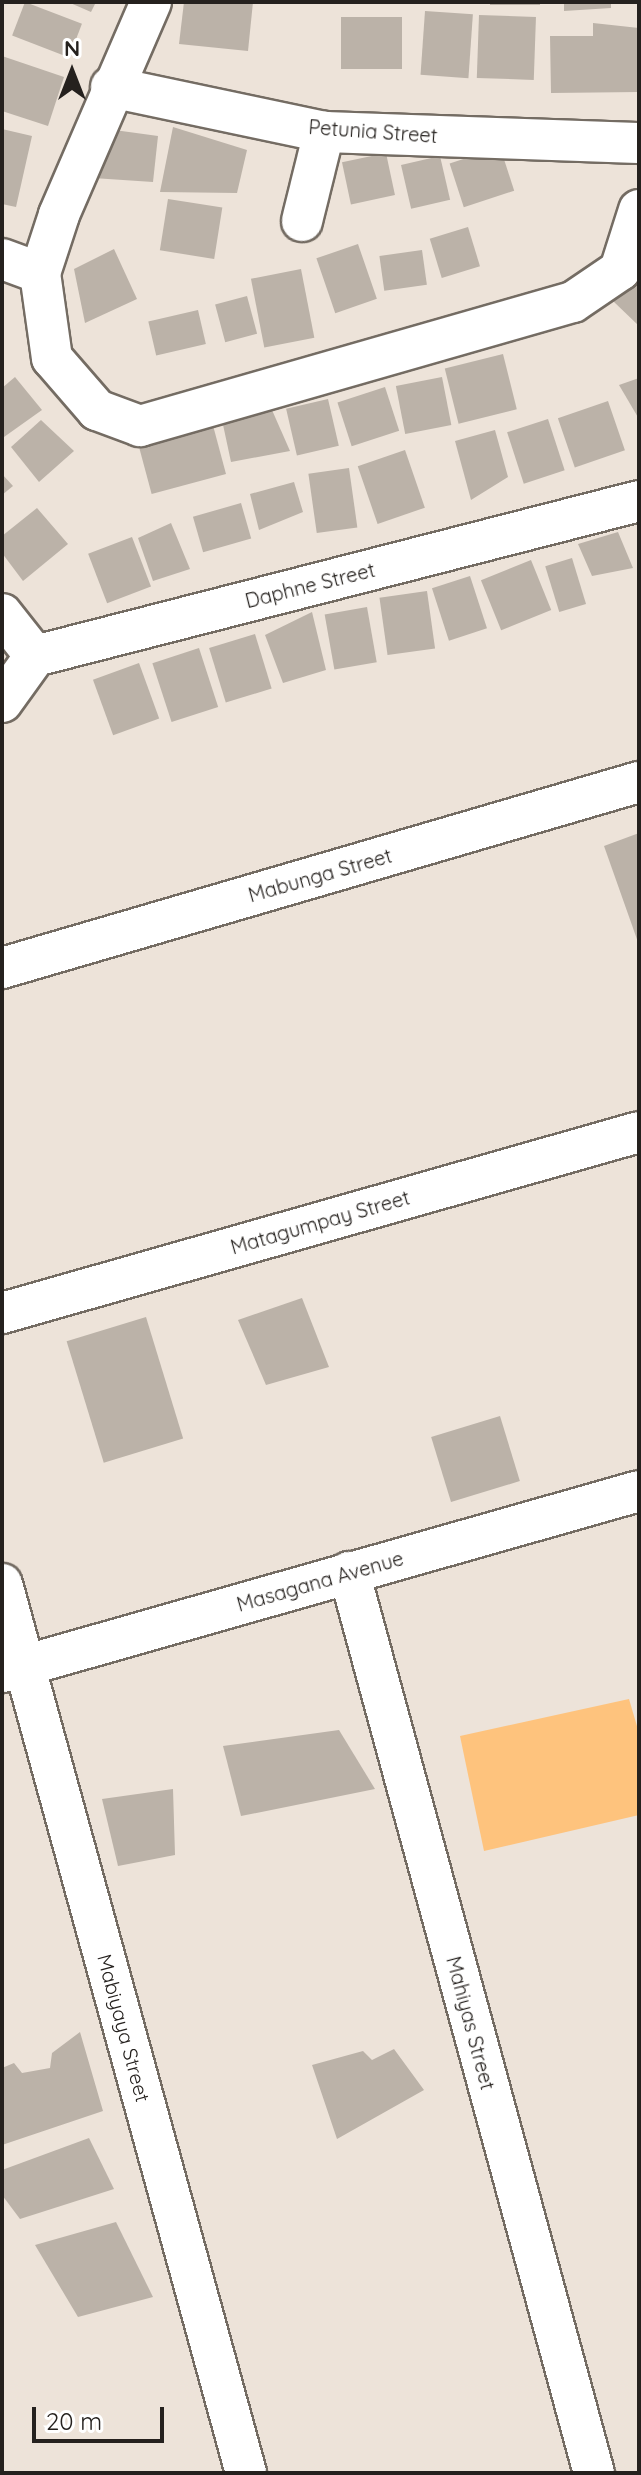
<!DOCTYPE html>
<html>
<head>
<meta charset="utf-8">
<style>
  body { margin:0 }
  #map { position:relative; width:641px; height:2475px; overflow:hidden; background:#ede3d9; font-family:Quicksand,sans-serif }
  div>[style] { position:absolute }
  .green>* { inset:0; background:#fec37d }
  .building>* { inset:0; background:#bbb2a8; transform-origin:0 0 }
  .roads { filter:drop-shadow(2px 0 #746c63) drop-shadow(-2px 0 #746c63) drop-shadow(0 2px #746c63) drop-shadow(0 -2px #746c63) }
  .minor>* { height:40px; margin:-20px; padding:0 20px; transform-origin:20px; border-radius:20px; background:#fff }
  span { translate:-50% -50%; white-space:nowrap; text-align:center; line-height:1.15; -webkit-text-stroke:6px #fff; paint-order:stroke }
  .street-label { font-size:20px; color:#25211e }
  .frame { position:absolute; inset:0; border:4px solid #25211e; pointer-events:none }
  .north { position:absolute; left:32px; top:32px; width:80px; height:80px; -webkit-text-stroke:6px #fff; paint-order:stroke; rotate:0deg; font-size:22px; font-weight:700; line-height:32px; text-align:center; color:#25211e }
  .north::after { content:''; display:block; margin:auto; width:28px; height:36px; background:#25211e; clip-path:polygon(50% 0,100% 100%,50% 72%,0 100%) }
  .scale { position:absolute; left:32px; top:2407px; width:132px; height:36px; box-sizing:border-box; border:4px solid #25211e; border-top:0; padding-left:10px; font-size:24px; line-height:28px; white-space:nowrap; color:#25211e; -webkit-text-stroke:6px #fff; paint-order:stroke }
</style>
</head>
<body>
<div id="map">
  <div class="green">
    <i style="clip-path:polygon(629px 1699px,639px 1733px,639px 1815px,484px 1851px,460px 1736px)"></i>
  </div>
  <div class="building">
    <i style="left:25px;top:2px;width:61px;height:36px;rotate:21deg"></i>
    <i style="clip-path:polygon(68px 2px,96px 2px,91px 12px)"></i>
    <i style="clip-path:polygon(184px 2px,253px 2px,248px 51px,179px 44px)"></i>
    <i style="left:490px;top:2px;width:50px;height:3px"></i>
    <i style="clip-path:polygon(564px 2px,611px 2px,611px 8px,564px 11px)"></i>
    <i style="left:425px;top:11px;width:48px;height:64px;rotate:4deg"></i>
    <i style="left:479px;top:15px;width:57px;height:63px;rotate:2deg"></i>
    <i style="left:341px;top:17px;width:61px;height:52px"></i>
    <i style="clip-path:polygon(593px 23px,639px 28px,639px 92px,551px 93px,550px 36px,593px 36px)"></i>
    <i style="clip-path:polygon(2px 56px,64px 77px,48px 126px,2px 111px)"></i>
    <i style="clip-path:polygon(173px 127px,247px 150px,237px 193px,160px 192px)"></i>
    <i style="clip-path:polygon(2px 129px,32px 136px,16px 207px,2px 204px)"></i>
    <i style="clip-path:polygon(107px 129px,158px 136px,153px 182px,93px 178px)"></i>
    <i style="left:500px;top:147px;width:46px;height:53px;rotate:72deg"></i>
    <i style="left:386px;top:153px;width:43px;height:45px;rotate:78deg"></i>
    <i style="left:440px;top:156px;width:45px;height:40px;rotate:77deg"></i>
    <i style="left:168px;top:199px;width:55px;height:52px;rotate:9deg"></i>
    <i style="left:468px;top:227px;width:41px;height:40px;rotate:73deg"></i>
    <i style="left:358px;top:244px;width:58px;height:44px;rotate:71deg"></i>
    <i style="clip-path:polygon(114px 249px,137px 299px,85px 323px,74px 269px)"></i>
    <i style="left:422px;top:250px;width:35px;height:43px;rotate:82deg"></i>
    <i style="left:301px;top:269px;width:70px;height:51px;rotate:79deg"></i>
    <i style="clip-path:polygon(639px 274px,639px 326px,613px 301px)"></i>
    <i style="left:247px;top:296px;width:39px;height:33px;rotate:75deg"></i>
    <i style="left:198px;top:310px;width:35px;height:51px;rotate:77deg"></i>
    <i style="left:503px;top:354px;width:57px;height:60px;rotate:76deg"></i>
    <i style="clip-path:polygon(15px 377px,42px 410px,4px 437px,2px 388px)"></i>
    <i style="left:442px;top:377px;width:49px;height:47px;rotate:79deg"></i>
    <i style="clip-path:polygon(639px 378px,639px 419px,619px 385px)"></i>
    <i style="left:385px;top:387px;width:46px;height:50px;rotate:72deg"></i>
    <i style="left:328px;top:399px;width:48px;height:43px;rotate:77deg"></i>
    <i style="left:608px;top:401px;width:52px;height:53px;rotate:71deg"></i>
    <i style="clip-path:polygon(272px 410px,290px 451px,231px 462px,222px 420px)"></i>
    <i style="left:211px;top:418px;width:58px;height:77px;rotate:75deg"></i>
    <i style="left:548px;top:419px;width:54px;height:43px;rotate:72deg"></i>
    <i style="clip-path:polygon(41px 420px,74px 451px,39px 482px,11px 447px)"></i>
    <i style="clip-path:polygon(495px 430px,508px 477px,471px 500px,455px 441px)"></i>
    <i style="left:405px;top:450px;width:61px;height:50px;rotate:71deg"></i>
    <i style="left:349px;top:468px;width:60px;height:41px;rotate:82deg"></i>
    <i style="clip-path:polygon(2px 474px,13px 486px,2px 495px)"></i>
    <i style="clip-path:polygon(294px 482px,303px 512px,259px 530px,250px 494px)"></i>
    <i style="left:241px;top:503px;width:37px;height:50px;rotate:74deg"></i>
    <i style="clip-path:polygon(37px 508px,68px 544px,23px 581px,2px 553px,2px 536px)"></i>
    <i style="clip-path:polygon(171px 523px,190px 569px,153px 581px,138px 538px)"></i>
    <i style="clip-path:polygon(618px 532px,633px 568px,592px 576px,578px 544px)"></i>
    <i style="left:132px;top:537px;width:53px;height:47px;rotate:69deg"></i>
    <i style="left:572px;top:558px;width:48px;height:28px;rotate:73deg"></i>
    <i style="left:531px;top:560px;width:54px;height:54px;rotate:68deg"></i>
    <i style="left:470px;top:576px;width:55px;height:40px;rotate:72deg"></i>
    <i style="left:427px;top:591px;width:58px;height:48px;rotate:82deg"></i>
    <i style="left:367px;top:607px;width:56px;height:43px;rotate:80deg"></i>
    <i style="clip-path:polygon(312px 612px,326px 670px,283px 683px,265px 635px)"></i>
    <i style="left:255px;top:634px;width:57px;height:48px;rotate:73deg"></i>
    <i style="left:199px;top:648px;width:62px;height:49px;rotate:72deg"></i>
    <i style="left:139px;top:663px;width:59px;height:49px;rotate:70deg"></i>
    <i style="clip-path:polygon(639px 833px,639px 945px,604px 846px)"></i>
    <i style="clip-path:polygon(302px 1298px,329px 1367px,266px 1385px,238px 1320px)"></i>
    <i style="left:146px;top:1317px;width:127px;height:83px;rotate:73deg"></i>
    <i style="left:500px;top:1416px;width:68px;height:72px;rotate:73deg"></i>
    <i style="clip-path:polygon(339px 1730px,375px 1789px,241px 1816px,223px 1746px)"></i>
    <i style="clip-path:polygon(173px 1789px,175px 1855px,118px 1866px,102px 1799px)"></i>
    <i style="clip-path:polygon(80px 2032px,103px 2111px,2px 2145px,2px 2068px,14px 2063px,22px 2073px,50px 2068px,52px 2053px)"></i>
    <i style="clip-path:polygon(394px 2049px,424px 2090px,337px 2139px,312px 2065px,363px 2051px,372px 2060px)"></i>
    <i style="clip-path:polygon(89px 2138px,114px 2189px,20px 2219px,2px 2195px,2px 2170px)"></i>
    <i style="clip-path:polygon(116px 2222px,153px 2297px,78px 2317px,35px 2245px)"></i>
  </div>
  <div class="roads">
    <div class="minor">
      <i style="left:151px;top:2px;width:232px;rotate:113.4deg"></i>
      <i style="left:59px;top:215px;width:61px;rotate:108.1deg"></i>
      <i style="left:40px;top:273px;width:86px;rotate:82deg"></i>
      <i style="left:52px;top:358px;width:69px;rotate:49.1deg"></i>
      <i style="left:97px;top:410px;width:46px;rotate:20.4deg"></i>
      <i style="left:140px;top:426px;width:450px;rotate:-16deg"></i>
      <i style="left:573px;top:302px;width:57px;rotate:-34.2deg"></i>
      <i style="left:620px;top:270px;width:63px;rotate:-72.4deg"></i>
      <i style="left:111px;top:87px;width:218px;rotate:11.9deg"></i>
      <i style="left:324px;top:132px;width:315px;rotate:2deg"></i>
      <i style="left:302px;top:221px;width:92px;rotate:-76.1deg"></i>
      <i style="left:2px;top:259px;width:40px;rotate:20.2deg"></i>
      <i style="left:2px;top:614px;width:53px;rotate:51.8deg"></i>
      <i style="left:2px;top:702px;width:57px;rotate:-54.3deg"></i>
      <i style="left:35px;top:656px;width:624px;rotate:-14.39deg"></i>
      <i style="left:2px;top:968px;width:664px;rotate:-16.28deg"></i>
      <i style="left:2px;top:1313px;width:662px;rotate:-15.86deg"></i>
      <i style="left:349px;top:1572px;width:934px;rotate:74.79deg"></i>
      <i style="left:2px;top:1584px;width:922px;rotate:74.65deg"></i>
      <i style="left:2px;top:1672px;width:662px;rotate:-15.86deg"></i>
    </div>
  </div>
  <div class="street-label">
    <span style="left:373px;top:131px;rotate:4deg">Petunia Street</span>
    <span style="left:310px;top:585px;rotate:-14deg">Daphne Street</span>
    <span style="left:320px;top:875px;rotate:-16deg">Mabunga Street</span>
    <span style="left:320px;top:1222px;rotate:-16deg">Matagumpay Street</span>
    <span style="left:320px;top:1581px;rotate:-16deg">Masagana Avenue</span>
    <span style="left:471px;top:2023px;rotate:75deg">Mahiyas Street</span>
    <span style="left:124px;top:2028px;rotate:75deg">Mabiyaya Street</span>
  </div>
  <div class="frame"></div>
  <div class="north">N</div>
  <div class="scale">20 m</div>
</div>
</body>
</html>
